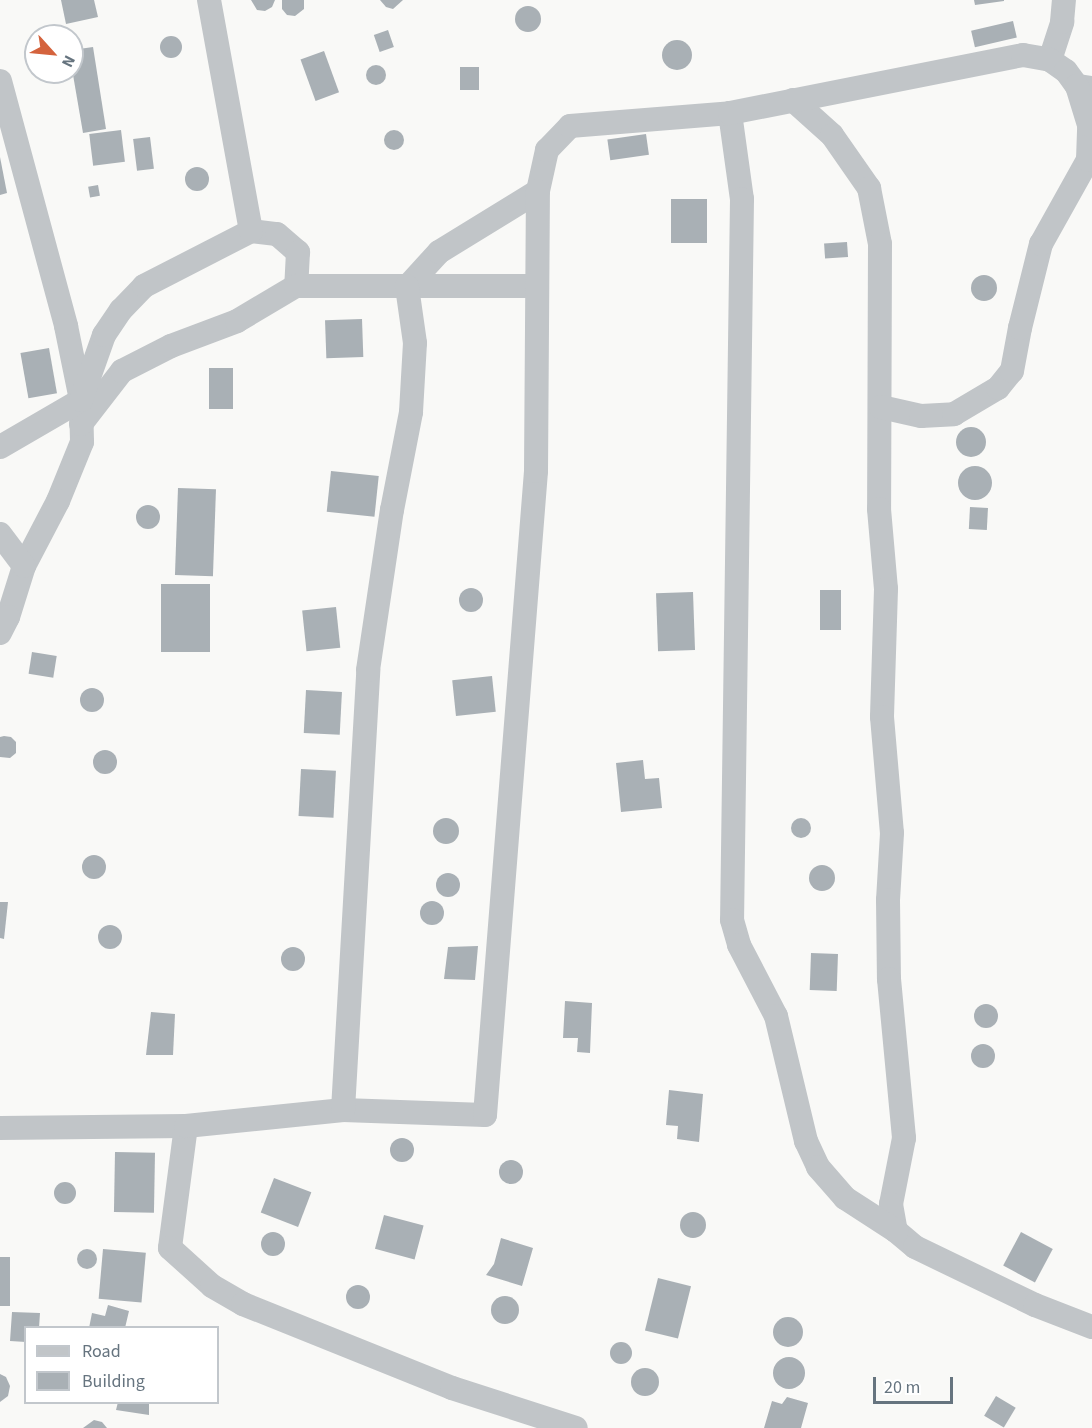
<!DOCTYPE html>
<html>
<head>
<meta charset="utf-8">
<style>
  body { margin:0 }
  #map { position:relative; width:1092px; height:1428px; overflow:hidden; background:#f9f9f7; font-family:"Source Sans 3",sans-serif }
  div>[style] { position:absolute }
  .building>* { inset:0; background:#a9b0b5; transform-origin:0 0 }
  .round { border-radius:50% }
  .street>* { height:24px; margin:-12px; padding:0 12px; transform-origin:12px; border-radius:12px; background:#c1c5c8 }
  span { translate:-50% -50%; white-space:nowrap; text-align:center; line-height:1.15; -webkit-text-stroke:6px #fff; paint-order:stroke }
  .legend { position:absolute; left:24px; top:1326px; width:195px; height:78px; box-sizing:border-box; background:#fff; border:2px solid #c2c7cc; margin:0; padding:8px 10px; list-style:none; font-size:18px; color:#66747f }
  .legend li { display:flex; align-items:center; gap:12px; height:30px }
  .legend b { width:30px; border:2px solid #c2c7cc }
  .north { position:absolute; left:24px; top:24px; width:60px; height:60px; box-sizing:border-box; background:#fff; border:2px solid #c2c7cc; border-radius:50%; rotate:117deg; font-size:16px; font-weight:700; line-height:24px; text-align:center; color:#66747f }
  .north::after { content:''; display:block; margin:auto; width:21px; height:27px; background:#d4633d; clip-path:polygon(50% 0,100% 100%,50% 72%,0 100%) }
  .scale { position:absolute; left:873px; top:1377px; width:80px; height:27px; box-sizing:border-box; border:3px solid #66747f; border-top:0; padding-left:8px; font-size:18px; line-height:21px; white-space:nowrap; color:#66747f; -webkit-text-stroke:4px #fff; paint-order:stroke }
</style>
</head>
<body>
<div id="map">
  <div class="building">
    <i style="clip-path:polygon(61px 0,94px 0,98px 17px,66px 24px)"></i>
    <i style="clip-path:polygon(251px 0,275px 0,272px 7px,265px 11px,257px 10px)"></i>
    <i style="clip-path:polygon(282px 0,304px 0,304px 9px,295px 16px,287px 15px,282px 9px)"></i>
    <i style="clip-path:polygon(380px 0,403px 0,393px 9px,386px 7px)"></i>
    <i style="clip-path:polygon(974px 0,1004px 0,1004px 1px,975px 5px)"></i>
    <i class="round" style="left:515px;top:6px;width:26px;height:26px"></i>
    <i style="left:1013px;top:21px;width:17px;height:43px;rotate:77deg"></i>
    <i style="left:388px;top:30px;width:18px;height:15px;rotate:71deg"></i>
    <i class="round" style="left:160px;top:36px;width:22px;height:22px"></i>
    <i class="round" style="left:662px;top:40px;width:30px;height:30px"></i>
    <i style="clip-path:polygon(93px 47px,106px 129px,83px 133px,72px 69px,72px 50px)"></i>
    <i style="left:324px;top:51px;width:44px;height:25px;rotate:70deg"></i>
    <i class="round" style="left:366px;top:65px;width:20px;height:20px"></i>
    <i style="left:479px;top:67px;width:23px;height:19px;rotate:90deg"></i>
    <i style="left:121px;top:130px;width:32px;height:32px;rotate:83deg"></i>
    <i class="round" style="left:384px;top:130px;width:20px;height:20px"></i>
    <i style="left:646px;top:134px;width:21px;height:39px;rotate:82deg"></i>
    <i style="left:150px;top:137px;width:32px;height:17px;rotate:83deg"></i>
    <i style="clip-path:polygon(0 157px,7px 193px,0 195px)"></i>
    <i class="round" style="left:185px;top:167px;width:24px;height:24px"></i>
    <i style="left:98px;top:185px;width:11px;height:10px;rotate:80deg"></i>
    <i style="left:707px;top:199px;width:44px;height:36px;rotate:90deg"></i>
    <i style="left:847px;top:242px;width:15px;height:23px;rotate:86deg"></i>
    <i class="round" style="left:971px;top:275px;width:26px;height:26px"></i>
    <i style="left:362px;top:319px;width:38px;height:37px;rotate:88deg"></i>
    <i style="left:49px;top:348px;width:46px;height:29px;rotate:80deg"></i>
    <i style="left:209px;top:368px;width:24px;height:41px"></i>
    <i class="round" style="left:956px;top:427px;width:30px;height:30px"></i>
    <i class="round" style="left:958px;top:466px;width:34px;height:34px"></i>
    <i style="left:331px;top:471px;width:48px;height:41px;rotate:6deg"></i>
    <i style="left:178px;top:488px;width:38px;height:87px;rotate:2deg"></i>
    <i class="round" style="left:136px;top:505px;width:24px;height:24px"></i>
    <i style="left:970px;top:507px;width:18px;height:22px;rotate:3deg"></i>
    <i style="left:161px;top:584px;width:49px;height:68px"></i>
    <i class="round" style="left:459px;top:588px;width:24px;height:24px"></i>
    <i style="left:820px;top:590px;width:21px;height:40px"></i>
    <i style="left:693px;top:592px;width:58px;height:37px;rotate:88deg"></i>
    <i style="left:336px;top:607px;width:41px;height:34px;rotate:84deg"></i>
    <i style="left:32px;top:652px;width:25px;height:22px;rotate:9deg"></i>
    <i style="left:492px;top:676px;width:36px;height:40px;rotate:84deg"></i>
    <i class="round" style="left:80px;top:688px;width:24px;height:24px"></i>
    <i style="left:306px;top:690px;width:36px;height:43px;rotate:3deg"></i>
    <i style="clip-path:polygon(4px 736px,11px 737px,16px 742px,16px 753px,10px 758px,0 757px,0 737px)"></i>
    <i class="round" style="left:93px;top:750px;width:24px;height:24px"></i>
    <i style="clip-path:polygon(643px 760px,645px 779px,659px 778px,662px 808px,621px 812px,616px 763px)"></i>
    <i style="left:301px;top:769px;width:35px;height:47px;rotate:3deg"></i>
    <i class="round" style="left:791px;top:818px;width:20px;height:20px"></i>
    <i class="round" style="left:433px;top:818px;width:26px;height:26px"></i>
    <i class="round" style="left:82px;top:855px;width:24px;height:24px"></i>
    <i class="round" style="left:809px;top:865px;width:26px;height:26px"></i>
    <i class="round" style="left:436px;top:873px;width:24px;height:24px"></i>
    <i class="round" style="left:420px;top:901px;width:24px;height:24px"></i>
    <i style="clip-path:polygon(0 902px,8px 902px,4px 939px,0 938px)"></i>
    <i class="round" style="left:98px;top:925px;width:24px;height:24px"></i>
    <i style="clip-path:polygon(478px 946px,475px 980px,444px 979px,448px 947px)"></i>
    <i class="round" style="left:281px;top:947px;width:24px;height:24px"></i>
    <i style="left:811px;top:953px;width:27px;height:37px;rotate:2deg"></i>
    <i style="clip-path:polygon(565px 1001px,592px 1003px,590px 1053px,577px 1052px,578px 1038px,563px 1038px)"></i>
    <i class="round" style="left:974px;top:1004px;width:24px;height:24px"></i>
    <i style="clip-path:polygon(151px 1012px,175px 1014px,173px 1055px,146px 1055px)"></i>
    <i class="round" style="left:971px;top:1044px;width:24px;height:24px"></i>
    <i style="clip-path:polygon(669px 1090px,703px 1094px,699px 1142px,677px 1139px,678px 1126px,666px 1125px)"></i>
    <i class="round" style="left:390px;top:1138px;width:24px;height:24px"></i>
    <i style="left:115px;top:1152px;width:40px;height:60px;rotate:1deg"></i>
    <i class="round" style="left:499px;top:1160px;width:24px;height:24px"></i>
    <i style="left:274px;top:1178px;width:40px;height:37px;rotate:21deg"></i>
    <i class="round" style="left:54px;top:1182px;width:22px;height:22px"></i>
    <i class="round" style="left:680px;top:1212px;width:26px;height:26px"></i>
    <i style="left:384px;top:1215px;width:41px;height:35px;rotate:15deg"></i>
    <i style="left:1021px;top:1232px;width:36px;height:38px;rotate:28deg"></i>
    <i class="round" style="left:261px;top:1232px;width:24px;height:24px"></i>
    <i style="clip-path:polygon(501px 1238px,533px 1248px,522px 1286px,486px 1275px,494px 1264px)"></i>
    <i style="left:103px;top:1249px;width:43px;height:50px;rotate:5deg"></i>
    <i class="round" style="left:77px;top:1249px;width:20px;height:20px"></i>
    <i style="left:0;top:1257px;width:10px;height:49px"></i>
    <i style="left:658px;top:1278px;width:34px;height:54px;rotate:14deg"></i>
    <i class="round" style="left:346px;top:1285px;width:24px;height:24px"></i>
    <i class="round" style="left:491px;top:1296px;width:28px;height:28px"></i>
    <i style="clip-path:polygon(108px 1305px,129px 1311px,125px 1328px,89px 1328px,92px 1313px,105px 1316px)"></i>
    <i style="clip-path:polygon(12px 1312px,40px 1313px,39px 1328px,26px 1328px,26px 1342px,10px 1341px)"></i>
    <i class="round" style="left:773px;top:1317px;width:30px;height:30px"></i>
    <i class="round" style="left:610px;top:1342px;width:22px;height:22px"></i>
    <i class="round" style="left:773px;top:1357px;width:32px;height:32px"></i>
    <i class="round" style="left:631px;top:1368px;width:28px;height:28px"></i>
    <i style="clip-path:polygon(0 1374px,6px 1377px,10px 1386px,8px 1396px,0 1402px)"></i>
    <i style="left:996px;top:1396px;width:23px;height:23px;rotate:31deg"></i>
    <i style="clip-path:polygon(787px 1397px,808px 1403px,801px 1428px,764px 1428px,772px 1401px,782px 1404px)"></i>
    <i style="clip-path:polygon(118px 1402px,149px 1402px,149px 1415px,116px 1410px)"></i>
    <i style="clip-path:polygon(94px 1420px,102px 1422px,107px 1428px,83px 1428px)"></i>
  </div>
  <div class="street">
    <i style="left:1050px;top:60px;width:40px;rotate:-72deg"></i>
    <i style="left:1062px;top:22px;width:22px;rotate:-85deg"></i>
    <i style="left:0;top:81px;width:254px;rotate:74.9deg"></i>
    <i style="left:66px;top:326px;width:76px;rotate:78.5deg"></i>
    <i style="left:81px;top:400px;width:42px;rotate:88.6deg"></i>
    <i style="left:82px;top:442px;width:64px;rotate:112.1deg"></i>
    <i style="left:58px;top:501px;width:73px;rotate:117.6deg"></i>
    <i style="left:24px;top:566px;width:53px;rotate:107.4deg"></i>
    <i style="left:8px;top:617px;width:18px;rotate:117deg"></i>
    <i style="left:793px;top:100px;width:52px;rotate:41.9deg"></i>
    <i style="left:832px;top:135px;width:65px;rotate:55.1deg"></i>
    <i style="left:869px;top:188px;width:57px;rotate:78.9deg"></i>
    <i style="left:880px;top:244px;width:265px;rotate:90.2deg"></i>
    <i style="left:879px;top:509px;width:80px;rotate:85deg"></i>
    <i style="left:886px;top:589px;width:128px;rotate:91.8deg"></i>
    <i style="left:882px;top:717px;width:116px;rotate:85.1deg"></i>
    <i style="left:892px;top:833px;width:67px;rotate:93.4deg"></i>
    <i style="left:888px;top:900px;width:79px;rotate:89.3deg"></i>
    <i style="left:889px;top:979px;width:160px;rotate:84.6deg"></i>
    <i style="left:904px;top:1138px;width:67px;rotate:101.1deg"></i>
    <i style="left:891px;top:1204px;width:27px;rotate:80deg"></i>
    <i style="left:896px;top:1231px;width:25px;rotate:40deg"></i>
    <i style="left:915px;top:1247px;width:133px;rotate:25.8deg"></i>
    <i style="left:1035px;top:1305px;width:61px;rotate:21.1deg"></i>
    <i style="left:730px;top:113px;width:87px;rotate:82.1deg"></i>
    <i style="left:742px;top:199px;width:721px;rotate:90.79deg"></i>
    <i style="left:732px;top:920px;width:26px;rotate:74deg"></i>
    <i style="left:739px;top:945px;width:80px;rotate:62.5deg"></i>
    <i style="left:776px;top:1016px;width:129px;rotate:76.5deg"></i>
    <i style="left:806px;top:1141px;width:29px;rotate:65deg"></i>
    <i style="left:818px;top:1167px;width:41px;rotate:48.9deg"></i>
    <i style="left:845px;top:1198px;width:61px;rotate:32.9deg"></i>
    <i style="left:251px;top:231px;width:26px;rotate:7deg"></i>
    <i style="left:277px;top:234px;width:28px;rotate:41deg"></i>
    <i style="left:298px;top:252px;width:34px;rotate:93deg"></i>
    <i style="left:407px;top:287px;width:47px;rotate:-47.6deg"></i>
    <i style="left:439px;top:252px;width:116px;rotate:-31.6deg"></i>
    <i style="left:538px;top:191px;width:42px;rotate:-77.6deg"></i>
    <i style="left:547px;top:150px;width:33px;rotate:-46deg"></i>
    <i style="left:570px;top:126px;width:161px;rotate:-4.6deg"></i>
    <i style="left:730px;top:113px;width:299px;rotate:-11.2deg"></i>
    <i style="left:1023px;top:55px;width:27px;rotate:10deg"></i>
    <i style="left:1050px;top:60px;width:19px;rotate:35deg"></i>
    <i style="left:1066px;top:71px;width:19px;rotate:54deg"></i>
    <i style="left:1077px;top:86px;width:15px;rotate:8deg"></i>
    <i style="left:881px;top:407px;width:41px;rotate:12.7deg"></i>
    <i style="left:921px;top:416px;width:33px;rotate:-3deg"></i>
    <i style="left:954px;top:414px;width:51px;rotate:-30.6deg"></i>
    <i style="left:998px;top:388px;width:22px;rotate:-51deg"></i>
    <i style="left:1012px;top:371px;width:44px;rotate:-79.5deg"></i>
    <i style="left:1020px;top:328px;width:87px;rotate:-76deg"></i>
    <i style="left:1041px;top:244px;width:96px;rotate:-60.8deg"></i>
    <i style="left:1088px;top:160px;width:35px;rotate:-88deg"></i>
    <i style="left:1089px;top:125px;width:41px;rotate:-107.1deg"></i>
    <i style="left:81px;top:424px;width:67px;rotate:-52.3deg"></i>
    <i style="left:122px;top:371px;width:55px;rotate:-27deg"></i>
    <i style="left:171px;top:346px;width:71px;rotate:-20.7deg"></i>
    <i style="left:237px;top:321px;width:69px;rotate:-30.7deg"></i>
    <i style="left:296px;top:286px;width:241px"></i>
    <i style="left:0;top:447px;width:94px;rotate:-30.1deg"></i>
    <i style="left:81px;top:400px;width:69px;rotate:-70.5deg"></i>
    <i style="left:104px;top:335px;width:30px;rotate:-56deg"></i>
    <i style="left:121px;top:310px;width:33px;rotate:-46deg"></i>
    <i style="left:144px;top:286px;width:120px;rotate:-27.2deg"></i>
    <i style="left:251px;top:231px;width:235px;rotate:-100.3deg"></i>
    <i style="left:0;top:534px;width:40px;rotate:53deg"></i>
    <i style="left:343px;top:1110px;width:142px;rotate:2deg"></i>
    <i style="left:485px;top:1115px;width:646px;rotate:-85.47deg"></i>
    <i style="left:536px;top:471px;width:280px;rotate:-89.6deg"></i>
    <i style="left:186px;top:1126px;width:123px;rotate:97.5deg"></i>
    <i style="left:170px;top:1248px;width:57px;rotate:42.1deg"></i>
    <i style="left:212px;top:1286px;width:36px;rotate:30deg"></i>
    <i style="left:243px;top:1304px;width:225px;rotate:21.9deg"></i>
    <i style="left:452px;top:1388px;width:130px;rotate:17.9deg"></i>
    <i style="left:0;top:1128px;width:186px;rotate:-0.6deg"></i>
    <i style="left:186px;top:1126px;width:158px;rotate:-5.8deg"></i>
    <i style="left:343px;top:1110px;width:441px;rotate:-86.7deg"></i>
    <i style="left:368px;top:670px;width:162px;rotate:-81.5deg"></i>
    <i style="left:392px;top:510px;width:100px;rotate:-79deg"></i>
    <i style="left:411px;top:412px;width:69px;rotate:-86.7deg"></i>
    <i style="left:415px;top:343px;width:57px;rotate:-98.1deg"></i>
  </div>
  <ul class="legend">
  <li><b style="height:8px;background:#c1c5c8"></b>Road</li>
  <li><b style="height:16px;background:#a9b0b5"></b>Building</li>
  </ul>
  <div class="north">N</div>
  <div class="scale">20 m</div>
</div>
</body>
</html>
